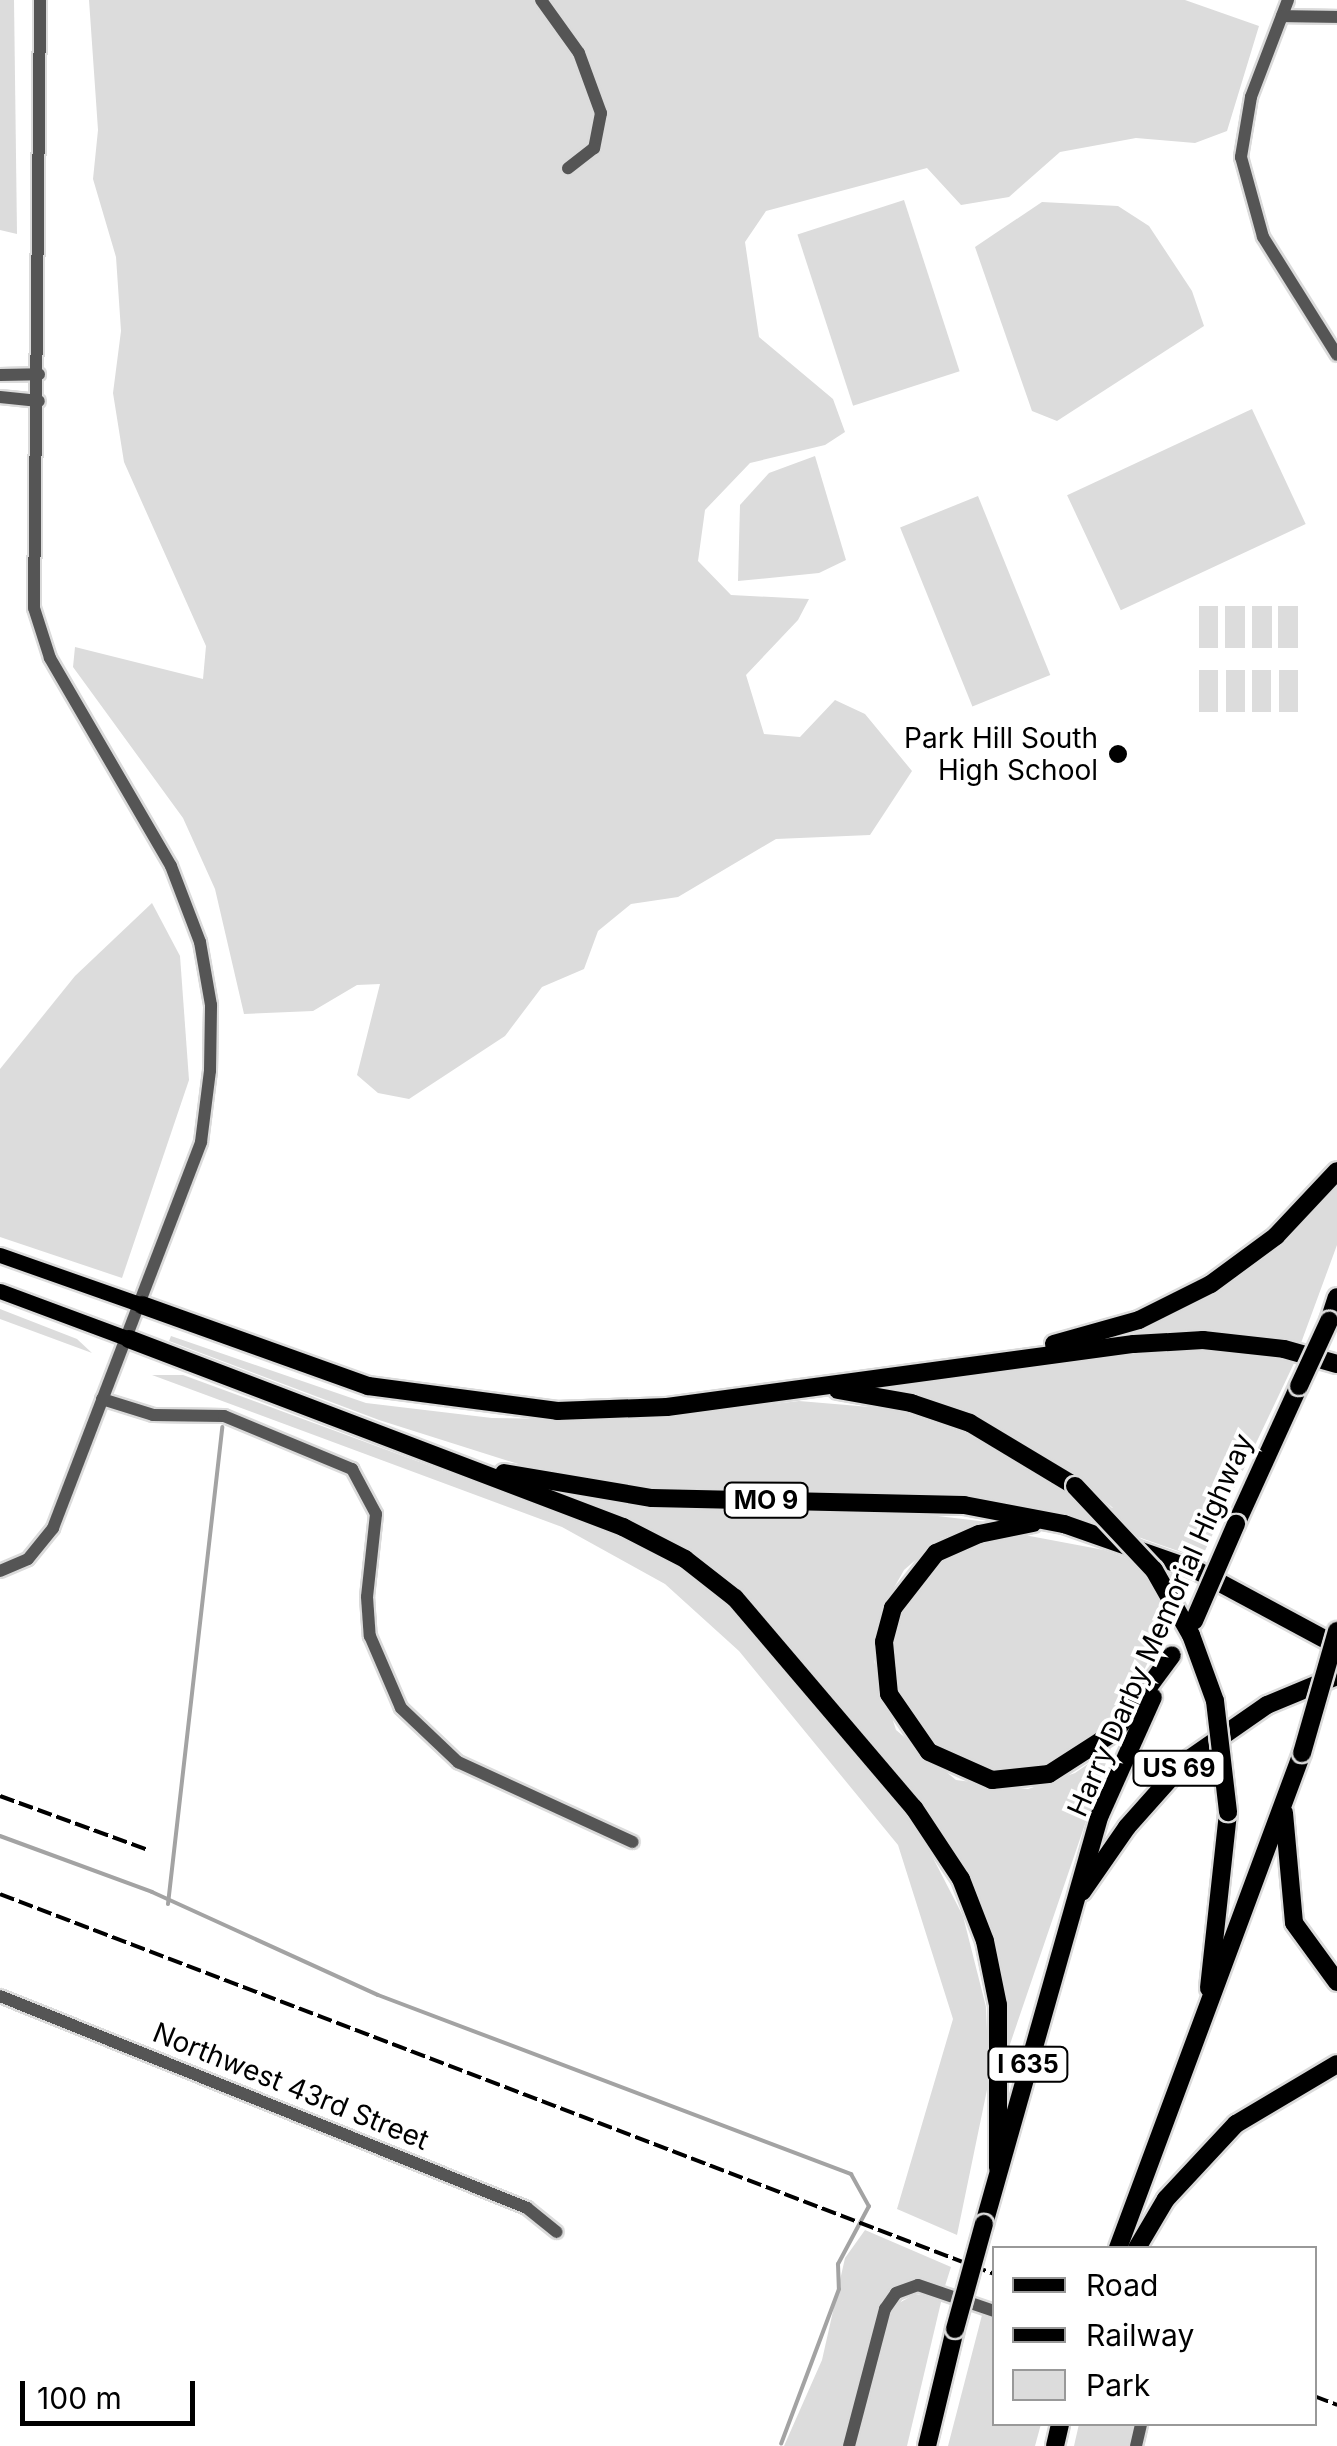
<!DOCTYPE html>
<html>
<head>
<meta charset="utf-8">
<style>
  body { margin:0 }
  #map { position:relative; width:1337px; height:2446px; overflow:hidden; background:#fff; font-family:Inter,sans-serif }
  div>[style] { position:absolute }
  .green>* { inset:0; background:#dcdcdc; transform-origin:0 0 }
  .stream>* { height:4px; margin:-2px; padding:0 2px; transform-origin:2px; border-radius:2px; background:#a3a3a3 }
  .roads { filter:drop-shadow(2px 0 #dbdbdb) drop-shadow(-2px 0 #dbdbdb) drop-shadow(0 2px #dbdbdb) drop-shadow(0 -2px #dbdbdb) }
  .minor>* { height:12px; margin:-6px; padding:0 6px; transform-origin:6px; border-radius:6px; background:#555 }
  .major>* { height:15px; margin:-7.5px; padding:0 7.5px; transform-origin:7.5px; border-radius:7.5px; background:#000 }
  .highway>* { height:18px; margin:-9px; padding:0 9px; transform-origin:9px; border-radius:9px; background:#000 }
  .rail>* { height:4px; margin-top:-2px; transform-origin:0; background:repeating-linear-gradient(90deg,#000 0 15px,transparent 0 20px) }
  .bridges { filter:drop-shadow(2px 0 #dbdbdb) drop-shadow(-2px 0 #dbdbdb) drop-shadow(0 2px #dbdbdb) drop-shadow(0 -2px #dbdbdb) }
  .highway-bridge>* { height:18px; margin:-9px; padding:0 9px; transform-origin:9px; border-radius:9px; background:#000 }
  .dots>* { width:28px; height:28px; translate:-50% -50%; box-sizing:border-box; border:5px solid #fff; border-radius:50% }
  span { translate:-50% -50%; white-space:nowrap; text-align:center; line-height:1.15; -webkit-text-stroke:8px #fff; paint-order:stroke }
  .shield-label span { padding:2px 8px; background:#fff; border:2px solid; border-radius:8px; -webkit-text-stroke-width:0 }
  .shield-label { font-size:25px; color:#000; font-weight:700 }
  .poi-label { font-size:28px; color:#000 }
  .right { translate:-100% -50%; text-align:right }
  .street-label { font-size:28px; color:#000 }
  .legend { position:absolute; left:992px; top:2246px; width:325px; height:180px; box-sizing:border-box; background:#fff; border:2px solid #999; margin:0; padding:12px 18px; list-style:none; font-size:30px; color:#000 }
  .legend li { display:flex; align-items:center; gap:20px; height:50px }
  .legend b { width:50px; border:2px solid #999 }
  .scale { position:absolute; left:20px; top:2381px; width:175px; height:45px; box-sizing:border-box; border:5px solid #000; border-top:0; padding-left:12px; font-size:30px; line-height:35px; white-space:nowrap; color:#000; -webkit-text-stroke:8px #fff; paint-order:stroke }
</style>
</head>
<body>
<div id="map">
  <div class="green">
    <i style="clip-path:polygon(0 0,14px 0,17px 234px,0 230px)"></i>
    <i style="clip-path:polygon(89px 0,1185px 0,1259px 26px,1227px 131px,1195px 143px,1136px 138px,1060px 152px,1009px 197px,961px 205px,927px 168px,766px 211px,745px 242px,759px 337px,833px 399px,845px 432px,825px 445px,750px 463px,705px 510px,698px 561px,731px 595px,809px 599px,798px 620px,746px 675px,764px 734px,800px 737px,835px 700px,865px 714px,912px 771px,870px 835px,776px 839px,678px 897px,631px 904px,598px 931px,584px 969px,542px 987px,505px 1036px,409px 1099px,378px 1093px,357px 1075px,380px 984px,357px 985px,313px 1011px,244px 1014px,215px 889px,183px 818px,73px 667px,75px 647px,203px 679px,206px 646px,124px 462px,113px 393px,121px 331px,116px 257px,93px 179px,98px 130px)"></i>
    <i style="left:904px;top:200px;width:180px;height:112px;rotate:72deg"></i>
    <i style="clip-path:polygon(1042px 202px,1118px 206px,1149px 226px,1192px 291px,1204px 326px,1057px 421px,1032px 411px,975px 247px)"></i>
    <i style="left:1252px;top:409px;width:127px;height:204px;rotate:65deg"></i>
    <i style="clip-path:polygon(815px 456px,846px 560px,819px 573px,738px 581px,740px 505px,769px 473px)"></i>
    <i style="left:978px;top:496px;width:193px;height:84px;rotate:68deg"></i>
    <i style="left:1199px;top:606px;width:19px;height:42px"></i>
    <i style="left:1225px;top:606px;width:20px;height:42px"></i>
    <i style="left:1252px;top:606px;width:20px;height:42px"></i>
    <i style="left:1278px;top:606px;width:20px;height:42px"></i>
    <i style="left:1199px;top:670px;width:19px;height:42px"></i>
    <i style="left:1226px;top:670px;width:19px;height:42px"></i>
    <i style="left:1252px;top:670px;width:19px;height:42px"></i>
    <i style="left:1279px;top:670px;width:19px;height:42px"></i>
    <i style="clip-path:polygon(152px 903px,180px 956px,189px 1080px,122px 1278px,0 1237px,0 1069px,75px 976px)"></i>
    <i style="clip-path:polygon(1337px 1179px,1337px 1245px,1301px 1343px,1196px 1330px,1094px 1341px,1161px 1316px)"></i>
    <i style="clip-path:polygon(0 1309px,77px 1339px,92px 1353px,0 1319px)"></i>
    <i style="clip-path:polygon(171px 1336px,366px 1403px,492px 1418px,631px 1420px,799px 1401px,894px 1409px,988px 1441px,1058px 1481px,1081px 1503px,1113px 1508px,1076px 1476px,993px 1426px,868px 1388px,1134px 1351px,1213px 1346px,1297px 1357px,1201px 1559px,1095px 1522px,994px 1502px,910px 1493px,645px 1488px,537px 1470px,379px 1420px,169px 1341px)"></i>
    <i style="clip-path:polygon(152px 1375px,183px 1375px,618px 1535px,703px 1582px,748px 1623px,917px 1827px,963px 1916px,986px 2007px,989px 2080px,957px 2235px,897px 2209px,953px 2019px,898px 1845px,739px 1651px,665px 1584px,562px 1527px)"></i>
    <i style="clip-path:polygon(570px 1496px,646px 1506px,904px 1512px,988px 1522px,941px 1538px,904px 1570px,881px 1611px,874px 1661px,896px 1730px,956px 1780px,1028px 1789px,1075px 1773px,1111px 1748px,1007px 2053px,1003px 1997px,918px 1801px,736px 1589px)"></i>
    <i style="clip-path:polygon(1019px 1534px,1104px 1550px,1188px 1580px,1131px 1697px,1100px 1737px,1044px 1770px,1005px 1774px,962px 1765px,929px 1742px,899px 1698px,893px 1632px,899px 1609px,923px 1573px,957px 1548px)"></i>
    <i style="clip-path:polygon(865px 2230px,951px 2267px,945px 2286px,901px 2283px,879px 2310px,841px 2446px,784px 2446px,822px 2360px,845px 2258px)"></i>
    <i style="clip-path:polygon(915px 2294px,942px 2298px,907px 2446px,855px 2446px,892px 2307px)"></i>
    <i style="clip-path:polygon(982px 2315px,994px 2320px,994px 2424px,1041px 2424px,1035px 2446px,948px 2446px)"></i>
    <i style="clip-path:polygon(1079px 2424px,1134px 2424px,1129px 2446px,1074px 2446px)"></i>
  </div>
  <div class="stream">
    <i style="left:0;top:1836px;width:162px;rotate:20.2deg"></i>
    <i style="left:152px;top:1892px;width:248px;rotate:24.5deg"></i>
    <i style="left:378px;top:1995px;width:506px;rotate:20.73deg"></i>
    <i style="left:851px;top:2174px;width:37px;rotate:61deg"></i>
    <i style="left:869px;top:2206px;width:66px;rotate:118.1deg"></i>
    <i style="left:838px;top:2264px;width:25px;rotate:88deg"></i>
    <i style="left:839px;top:2289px;width:165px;rotate:110.5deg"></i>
    <i style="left:168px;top:1904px;width:480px;rotate:-83.5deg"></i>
  </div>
  <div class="roads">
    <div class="minor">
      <i style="left:541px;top:0;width:65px;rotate:54.4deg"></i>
      <i style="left:579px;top:53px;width:64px;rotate:69.9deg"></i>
      <i style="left:601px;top:113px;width:36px;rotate:101deg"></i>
      <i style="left:594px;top:148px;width:33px;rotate:142deg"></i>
      <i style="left:1288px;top:0;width:104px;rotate:110.9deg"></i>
      <i style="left:1251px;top:97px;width:61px;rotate:99.5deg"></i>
      <i style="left:1241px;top:157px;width:83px;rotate:74.6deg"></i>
      <i style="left:1263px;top:237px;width:139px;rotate:57.9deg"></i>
      <i style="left:1282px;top:16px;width:55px;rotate:1deg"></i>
      <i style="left:0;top:375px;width:39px;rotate:-1deg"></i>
      <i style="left:0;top:397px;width:39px;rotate:6deg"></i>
      <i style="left:102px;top:1399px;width:53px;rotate:17.4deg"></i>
      <i style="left:153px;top:1415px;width:71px;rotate:0.8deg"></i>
      <i style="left:224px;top:1416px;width:139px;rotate:22.5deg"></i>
      <i style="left:352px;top:1469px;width:51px;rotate:61.9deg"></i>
      <i style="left:376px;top:1514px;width:83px;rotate:96.2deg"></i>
      <i style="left:367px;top:1597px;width:39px;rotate:86deg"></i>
      <i style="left:370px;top:1636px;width:78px;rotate:66.7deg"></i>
      <i style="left:401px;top:1708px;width:79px;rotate:43.5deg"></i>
      <i style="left:458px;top:1762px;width:192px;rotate:24.6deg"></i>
      <i style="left:0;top:1571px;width:30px;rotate:-23deg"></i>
      <i style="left:28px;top:1559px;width:40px;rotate:-51deg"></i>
      <i style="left:53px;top:1528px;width:413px;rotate:-69deg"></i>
      <i style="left:201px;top:1142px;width:72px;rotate:-82.8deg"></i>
      <i style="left:210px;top:1071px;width:66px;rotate:-89.1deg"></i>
      <i style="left:211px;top:1005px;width:64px;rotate:-99.9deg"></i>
      <i style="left:200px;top:942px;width:81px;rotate:-110.9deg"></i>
      <i style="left:171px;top:866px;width:241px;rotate:-120.2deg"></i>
      <i style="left:50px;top:658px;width:52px;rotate:-107.7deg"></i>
      <i style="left:34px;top:608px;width:608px;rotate:-89.43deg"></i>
      <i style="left:0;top:1996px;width:568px;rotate:21.91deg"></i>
      <i style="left:527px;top:2208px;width:38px;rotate:39deg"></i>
      <i style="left:849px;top:2446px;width:142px;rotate:-75.3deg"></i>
      <i style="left:885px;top:2309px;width:19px;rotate:-55deg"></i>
      <i style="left:896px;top:2293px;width:23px;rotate:-20deg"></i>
      <i style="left:918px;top:2285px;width:80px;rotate:18.9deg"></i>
      <i style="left:1136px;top:2446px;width:23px;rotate:-77deg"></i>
    </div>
    <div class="major">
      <i style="left:0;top:1255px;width:151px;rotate:19.4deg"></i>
      <i style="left:0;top:1291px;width:138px;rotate:20.4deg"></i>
    </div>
    <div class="highway">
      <i style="left:142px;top:1305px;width:240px;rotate:19.7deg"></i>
      <i style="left:368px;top:1386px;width:191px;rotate:7.5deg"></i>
      <i style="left:557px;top:1411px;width:110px;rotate:-2.1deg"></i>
      <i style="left:667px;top:1407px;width:471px;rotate:-7.7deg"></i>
      <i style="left:1134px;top:1344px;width:69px;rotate:-3.3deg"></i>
      <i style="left:1203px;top:1340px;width:81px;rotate:6.3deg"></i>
      <i style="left:1284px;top:1349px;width:55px;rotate:15.8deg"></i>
      <i style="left:1329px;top:1321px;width:25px;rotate:-72deg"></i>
      <i style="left:129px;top:1339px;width:529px;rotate:20.84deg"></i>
      <i style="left:623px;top:1527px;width:70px;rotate:27.3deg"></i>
      <i style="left:685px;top:1559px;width:63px;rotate:38deg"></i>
      <i style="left:735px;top:1598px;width:276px;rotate:49.6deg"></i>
      <i style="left:914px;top:1808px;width:85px;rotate:56.5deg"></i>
      <i style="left:961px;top:1879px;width:66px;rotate:68.8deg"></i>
      <i style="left:985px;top:1941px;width:65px;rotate:78.5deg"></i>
      <i style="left:998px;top:2005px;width:163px;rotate:90deg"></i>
      <i style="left:1054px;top:1344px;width:88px;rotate:-15.8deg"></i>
      <i style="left:1139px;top:1320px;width:80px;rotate:-26.6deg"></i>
      <i style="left:1211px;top:1284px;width:81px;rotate:-36.4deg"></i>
      <i style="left:1276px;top:1236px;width:89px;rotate:-46.8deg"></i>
      <i style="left:838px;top:1390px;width:74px;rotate:10.1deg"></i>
      <i style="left:911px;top:1403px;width:62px;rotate:18.7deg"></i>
      <i style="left:970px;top:1423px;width:122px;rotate:31deg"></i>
      <i style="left:504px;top:1473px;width:150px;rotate:9.6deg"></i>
      <i style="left:652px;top:1498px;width:312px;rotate:1.3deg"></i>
      <i style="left:964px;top:1505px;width:102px;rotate:10.8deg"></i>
      <i style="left:1064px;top:1524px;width:142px;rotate:19.3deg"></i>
      <i style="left:1198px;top:1571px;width:158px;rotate:28.3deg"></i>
      <i style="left:1033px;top:1523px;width:55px;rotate:168.5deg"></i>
      <i style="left:979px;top:1534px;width:47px;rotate:156.2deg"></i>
      <i style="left:936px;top:1553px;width:70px;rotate:128deg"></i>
      <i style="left:893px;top:1608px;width:35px;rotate:105deg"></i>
      <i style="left:884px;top:1642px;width:52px;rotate:84.5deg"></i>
      <i style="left:889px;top:1694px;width:70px;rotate:55.4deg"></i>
      <i style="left:929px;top:1752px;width:69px;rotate:24deg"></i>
      <i style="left:992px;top:1780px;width:57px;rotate:-6deg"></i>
      <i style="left:1049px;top:1774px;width:80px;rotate:-32.7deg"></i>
      <i style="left:1116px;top:1731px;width:94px;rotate:-53.6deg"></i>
      <i style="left:1236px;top:1524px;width:152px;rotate:-65.5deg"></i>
      <i style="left:1284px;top:1813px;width:110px;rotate:84.8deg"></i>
      <i style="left:1294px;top:1923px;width:73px;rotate:53.9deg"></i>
      <i style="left:1082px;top:1892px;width:79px;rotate:-55.3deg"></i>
      <i style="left:1127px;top:1827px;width:87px;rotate:-48.3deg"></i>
      <i style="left:1185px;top:1762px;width:100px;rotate:-34.8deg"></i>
      <i style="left:1267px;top:1705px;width:76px;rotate:-22.5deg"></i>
      <i style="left:1209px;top:1988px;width:177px;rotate:-83.8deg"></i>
      <i style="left:984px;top:2224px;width:425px;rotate:-74.2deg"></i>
      <i style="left:1100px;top:1815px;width:129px;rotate:-65.8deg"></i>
      <i style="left:1118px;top:2248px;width:528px;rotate:-69.61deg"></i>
      <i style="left:1137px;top:2248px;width:57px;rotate:-59.4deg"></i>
      <i style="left:1166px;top:2199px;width:103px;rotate:-47deg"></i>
      <i style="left:1236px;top:2124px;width:117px;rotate:-30.7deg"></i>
      <i style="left:927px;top:2446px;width:120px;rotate:-76.5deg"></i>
      <i style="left:1055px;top:2446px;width:23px;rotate:-77deg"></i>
    </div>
  </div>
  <div class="rail">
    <i style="left:0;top:1796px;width:158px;rotate:20deg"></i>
    <i style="left:0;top:1894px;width:1064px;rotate:20.92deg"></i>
    <i style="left:1314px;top:2396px;width:25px;rotate:21deg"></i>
  </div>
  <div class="bridges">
    <div class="highway-bridge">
      <i style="left:1299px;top:1386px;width:72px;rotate:-65.2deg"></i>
      <i style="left:1075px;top:1486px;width:115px;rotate:46.8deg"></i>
      <i style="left:1154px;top:1570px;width:75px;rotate:60.4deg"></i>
      <i style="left:1191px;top:1635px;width:70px;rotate:70deg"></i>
      <i style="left:1215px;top:1701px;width:112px;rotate:83.3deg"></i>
      <i style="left:1194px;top:1621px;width:106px;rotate:-66.6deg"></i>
      <i style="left:1302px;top:1753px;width:127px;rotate:-74deg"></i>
      <i style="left:955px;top:2329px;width:109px;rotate:-74.6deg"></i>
    </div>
  </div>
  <div class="dots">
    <i style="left:1118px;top:754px;background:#000"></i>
  </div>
  <div class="shield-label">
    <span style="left:766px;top:1500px">MO 9</span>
    <span style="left:1179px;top:1768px">US 69</span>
    <span style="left:1028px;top:2064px">I 635</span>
  </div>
  <div class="poi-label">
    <span class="right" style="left:1098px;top:754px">Park Hill South<br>High School</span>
  </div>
  <div class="street-label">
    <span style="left:1160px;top:1625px;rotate:-66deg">Harry Darby Memorial Highway</span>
    <span style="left:291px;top:2086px;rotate:22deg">Northwest 43rd Street</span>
  </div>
  <ul class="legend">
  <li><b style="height:12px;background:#000"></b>Road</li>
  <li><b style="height:12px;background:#000"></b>Railway</li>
  <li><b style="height:28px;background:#dcdcdc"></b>Park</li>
  </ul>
  <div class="scale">100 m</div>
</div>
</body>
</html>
